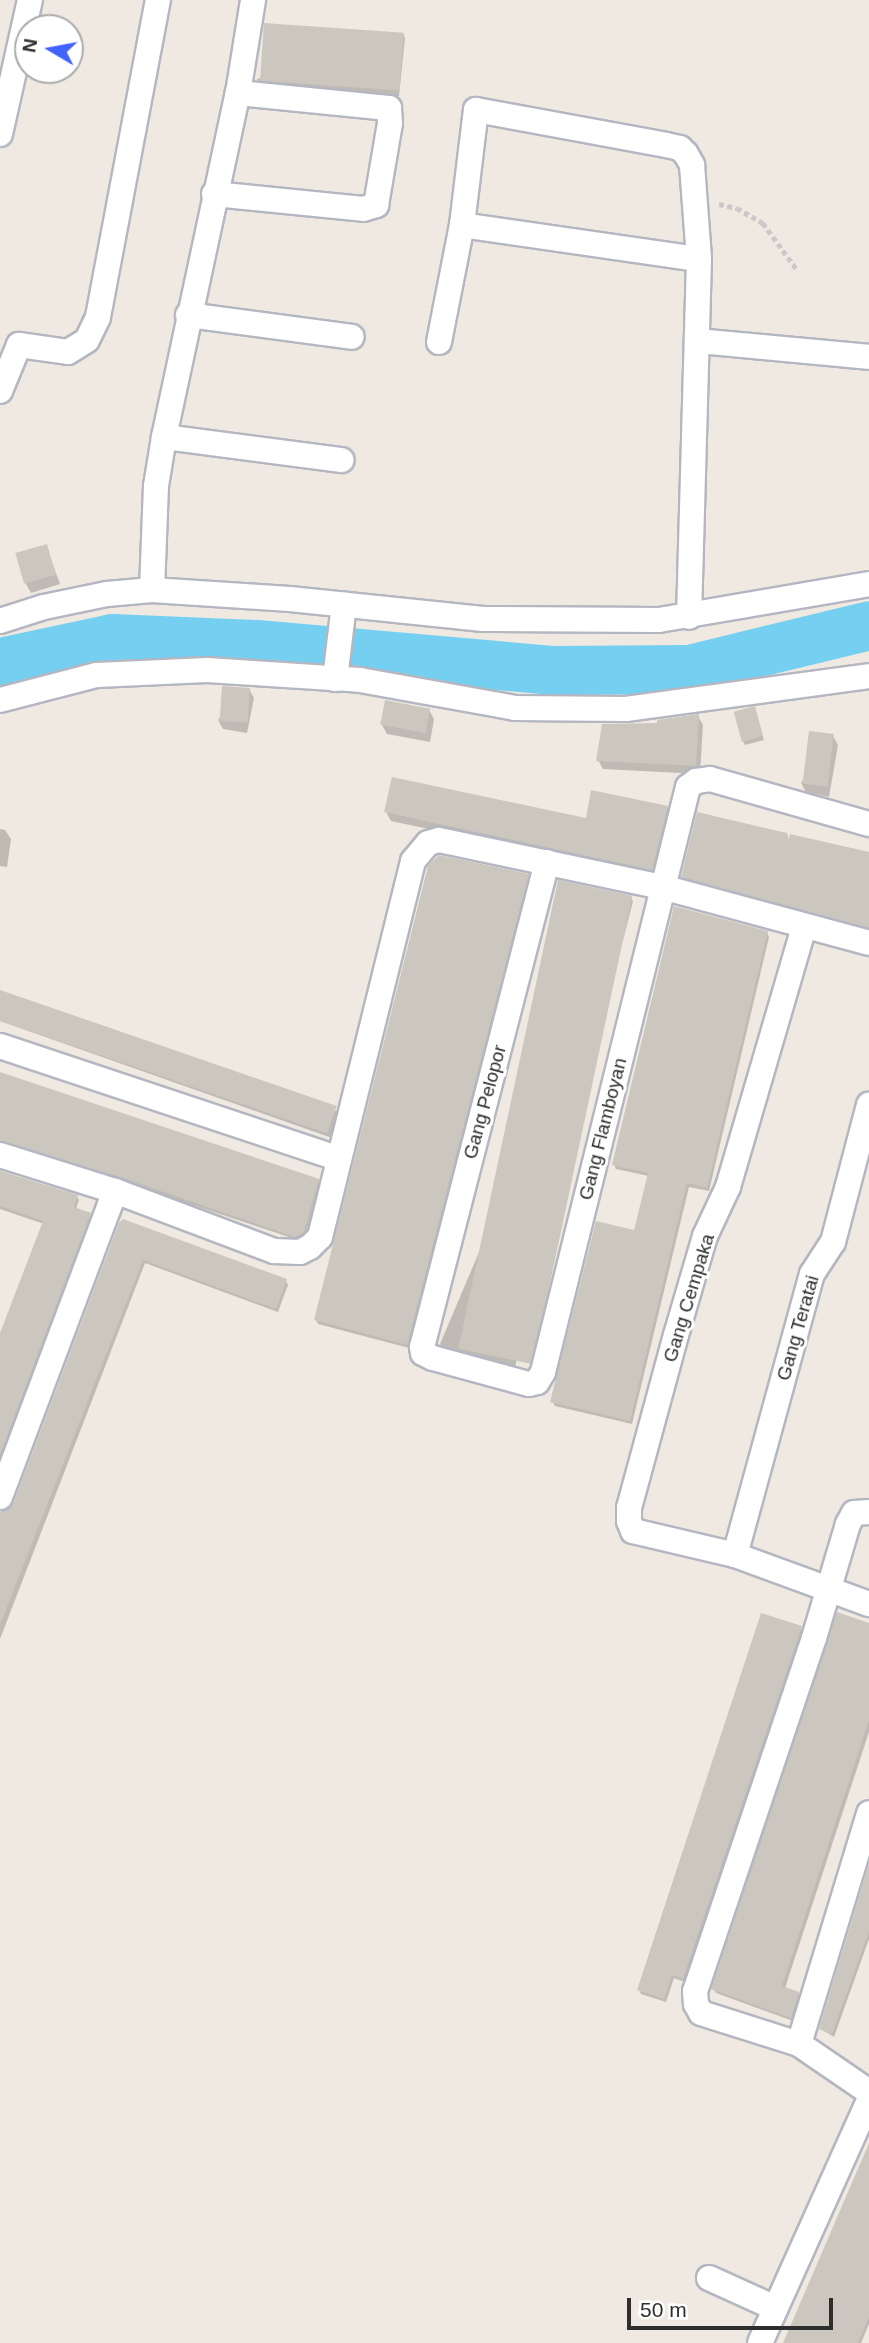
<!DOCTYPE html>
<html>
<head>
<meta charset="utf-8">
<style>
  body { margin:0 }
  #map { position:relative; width:869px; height:2343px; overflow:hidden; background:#efe9e1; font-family:Helvetica,sans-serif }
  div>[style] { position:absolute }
  .shadow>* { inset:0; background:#0003 }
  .river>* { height:49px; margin:-24.5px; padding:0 24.5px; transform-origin:24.5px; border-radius:24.5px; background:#75cff0 }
  .building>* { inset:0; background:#cbc7bf; transform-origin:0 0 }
  .path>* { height:4.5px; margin-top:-2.25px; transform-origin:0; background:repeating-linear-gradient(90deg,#c9c9c9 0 5px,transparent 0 8.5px) }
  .roads { filter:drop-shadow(2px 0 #b4b7c1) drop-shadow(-2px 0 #b4b7c1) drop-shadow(0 2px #b4b7c1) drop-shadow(0 -2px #b4b7c1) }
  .minor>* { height:24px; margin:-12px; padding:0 12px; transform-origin:12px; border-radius:12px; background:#fff }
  span { translate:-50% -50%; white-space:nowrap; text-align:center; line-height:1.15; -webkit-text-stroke:6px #fff; paint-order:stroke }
  .street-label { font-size:19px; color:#2e2e2e }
  .north { position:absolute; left:14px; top:14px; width:70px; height:70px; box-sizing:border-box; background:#fff; border:2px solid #ababab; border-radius:50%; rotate:280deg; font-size:19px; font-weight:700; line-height:28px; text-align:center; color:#2e2e2e }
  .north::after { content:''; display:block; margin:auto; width:24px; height:32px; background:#4264fb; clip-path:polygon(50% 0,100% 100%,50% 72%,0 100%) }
  .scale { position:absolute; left:627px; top:2298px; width:206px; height:32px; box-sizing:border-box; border:4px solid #2e2e2e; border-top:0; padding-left:9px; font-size:21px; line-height:24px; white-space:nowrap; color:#2e2e2e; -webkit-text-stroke:5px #fff; paint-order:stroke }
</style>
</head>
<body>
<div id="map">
  <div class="shadow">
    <i style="clip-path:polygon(403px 34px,405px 38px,399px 96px,259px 83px,257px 79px)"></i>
    <i style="clip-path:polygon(46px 546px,60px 584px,31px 593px,26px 584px)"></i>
    <i style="clip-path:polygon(249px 689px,254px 698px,247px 733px,223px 729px,218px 720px)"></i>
    <i style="clip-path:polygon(754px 708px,764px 740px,745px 745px,743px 741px)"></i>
    <i style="clip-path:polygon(429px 710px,434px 719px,430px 742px,387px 734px,382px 725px)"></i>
    <i style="clip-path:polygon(698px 716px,703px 725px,700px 774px,603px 769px,598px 760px,658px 725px)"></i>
    <i style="clip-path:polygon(833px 736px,838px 745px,829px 797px,806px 792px,801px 783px)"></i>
    <i style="clip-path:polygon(667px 807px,672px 816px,657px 878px,391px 821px,386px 812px,588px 820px)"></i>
    <i style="clip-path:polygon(0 829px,5px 830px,11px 839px,7px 867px,0 866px)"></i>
    <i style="clip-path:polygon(790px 842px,869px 854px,869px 934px,688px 885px,683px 876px)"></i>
    <i style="clip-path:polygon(527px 876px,530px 880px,409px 1348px,318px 1324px,316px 1320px)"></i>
    <i style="clip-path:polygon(630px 897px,633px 901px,515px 1367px,442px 1348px,440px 1344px)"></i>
    <i style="clip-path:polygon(767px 933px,769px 937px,709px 1191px,689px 1187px,632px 1424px,555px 1406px,552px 1401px,636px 1232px,649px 1176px,616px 1169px,614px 1164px)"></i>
    <i style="clip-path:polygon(0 992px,335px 1110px,338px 1114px,332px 1138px,0 1021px)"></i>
    <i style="clip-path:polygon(0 1074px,318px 1180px,320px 1184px,305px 1236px,298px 1240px,8px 1144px,0 1146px)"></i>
    <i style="clip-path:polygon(0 1171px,77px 1196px,79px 1200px,76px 1209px,92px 1218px,0 1463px,0 1337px,44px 1224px,0 1209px)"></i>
    <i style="clip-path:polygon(120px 1224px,286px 1281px,288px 1285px,278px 1312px,145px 1263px,0 1639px,0 1513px,15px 1503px)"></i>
    <i style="clip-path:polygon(869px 1625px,869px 1732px,785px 1988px,798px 1993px,801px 1997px,793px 2021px,716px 1993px,713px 1988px)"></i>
    <i style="clip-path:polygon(801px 1628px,803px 1632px,685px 1982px,674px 1978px,666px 2002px,641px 1994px,639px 1990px)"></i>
    <i style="clip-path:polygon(869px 1867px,869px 1939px,834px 2037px,821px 2029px)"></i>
    <i style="clip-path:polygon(869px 2147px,869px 2324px,861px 2343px,785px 2343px)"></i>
  </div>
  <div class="river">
    <i style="left:0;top:662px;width:115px;rotate:-12.1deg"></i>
    <i style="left:112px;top:638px;width:144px;rotate:2.4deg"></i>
    <i style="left:256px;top:644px;width:299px;rotate:5deg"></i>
    <i style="left:554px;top:670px;width:135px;rotate:-0.4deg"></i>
    <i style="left:689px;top:669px;width:185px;rotate:-13.7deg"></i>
  </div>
  <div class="building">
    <i style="left:264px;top:23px;width:140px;height:58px;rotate:4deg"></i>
    <i style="left:47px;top:544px;width:32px;height:33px;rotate:74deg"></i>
    <i style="left:222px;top:686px;width:28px;height:35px;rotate:4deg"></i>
    <i style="left:385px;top:700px;width:46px;height:25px;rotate:11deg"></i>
    <i style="left:755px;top:706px;width:31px;height:22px;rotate:75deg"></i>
    <i style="clip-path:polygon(699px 714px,696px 766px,596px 761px,602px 724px,657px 723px,657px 720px)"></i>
    <i style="left:809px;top:731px;width:25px;height:53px;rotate:7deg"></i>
    <i style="clip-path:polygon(392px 777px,586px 818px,591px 790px,668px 806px,652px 870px,384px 812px)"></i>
    <i style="clip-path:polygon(697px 812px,787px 833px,789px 839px,790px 834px,869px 852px,869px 928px,681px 877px)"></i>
    <i style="clip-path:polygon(439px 855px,529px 874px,407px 1345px,314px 1320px,428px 866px)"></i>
    <i style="left:558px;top:880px;width:76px;height:479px;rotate:12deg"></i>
    <i style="clip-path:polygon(674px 906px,768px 931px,707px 1188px,687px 1183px,630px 1421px,550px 1402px,596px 1221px,634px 1230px,648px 1173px,612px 1165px)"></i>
    <i style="left:0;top:990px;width:356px;height:29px;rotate:19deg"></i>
    <i style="clip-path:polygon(0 1072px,319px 1179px,304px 1232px,295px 1237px,120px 1177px,0 1141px)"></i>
    <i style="clip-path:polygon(0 1171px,78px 1195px,74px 1207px,91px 1213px,0 1455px,0 1333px,43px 1221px,0 1206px)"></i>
    <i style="clip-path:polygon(123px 1219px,287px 1279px,276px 1309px,143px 1260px,0 1625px,0 1512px,9px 1509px,14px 1502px,119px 1223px)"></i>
    <i style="clip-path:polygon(837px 1612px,869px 1623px,869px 1720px,782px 1986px,799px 1992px,791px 2018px,711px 1989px)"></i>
    <i style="clip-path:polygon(761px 1613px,802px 1626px,683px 1979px,672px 1975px,664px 1999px,637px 1990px)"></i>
    <i style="clip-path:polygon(869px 1864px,869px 1931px,832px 2034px,819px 2029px)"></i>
    <i style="clip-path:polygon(869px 2143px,869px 2317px,858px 2343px,783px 2343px)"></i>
  </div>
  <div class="path">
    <i style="left:719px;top:204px;width:18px;rotate:13deg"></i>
    <i style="left:737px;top:208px;width:30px;rotate:30deg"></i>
    <i style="left:763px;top:223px;width:59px;rotate:53.9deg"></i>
  </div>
  <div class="roads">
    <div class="minor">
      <i style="left:0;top:134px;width:137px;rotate:-77.4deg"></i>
      <i style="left:214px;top:194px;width:150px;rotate:5.7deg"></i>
      <i style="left:363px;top:209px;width:14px;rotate:-17deg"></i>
      <i style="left:376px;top:205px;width:83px;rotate:-80.3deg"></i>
      <i style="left:390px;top:123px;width:15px;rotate:-94deg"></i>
      <i style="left:389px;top:108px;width:152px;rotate:-174.3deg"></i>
      <i style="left:462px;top:225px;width:239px;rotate:8.2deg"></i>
      <i style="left:188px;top:315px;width:165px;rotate:7.6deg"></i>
      <i style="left:698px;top:341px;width:172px;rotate:5.3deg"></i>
      <i style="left:439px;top:342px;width:119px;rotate:-78.9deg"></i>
      <i style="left:462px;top:225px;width:116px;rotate:-83.1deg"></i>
      <i style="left:476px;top:110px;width:193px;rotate:10.4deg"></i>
      <i style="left:666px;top:145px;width:14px;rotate:12deg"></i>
      <i style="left:680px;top:148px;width:8px;rotate:45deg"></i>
      <i style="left:686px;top:154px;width:13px;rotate:61deg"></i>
      <i style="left:692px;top:165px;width:94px;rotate:85.7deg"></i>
      <i style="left:699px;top:259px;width:358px;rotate:91.6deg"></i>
      <i style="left:0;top:391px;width:50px;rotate:-67.6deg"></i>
      <i style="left:19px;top:345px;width:49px;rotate:8.1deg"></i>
      <i style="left:68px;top:352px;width:22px;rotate:-32deg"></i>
      <i style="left:87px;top:340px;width:25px;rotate:-64deg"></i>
      <i style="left:98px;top:317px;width:323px;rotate:-79.3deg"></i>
      <i style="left:164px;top:437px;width:179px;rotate:7.4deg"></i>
      <i style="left:152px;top:590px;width:104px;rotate:-87.8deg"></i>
      <i style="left:156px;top:486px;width:50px;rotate:-80.7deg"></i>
      <i style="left:164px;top:437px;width:352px;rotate:-77.9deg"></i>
      <i style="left:238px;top:93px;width:94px;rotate:-80.8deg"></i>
      <i style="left:0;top:621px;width:46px;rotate:-17.7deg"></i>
      <i style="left:44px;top:607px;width:64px;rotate:-11.7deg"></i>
      <i style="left:107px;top:594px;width:45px;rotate:-5.1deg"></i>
      <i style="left:152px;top:590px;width:138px;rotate:3.7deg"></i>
      <i style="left:290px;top:599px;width:194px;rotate:5.9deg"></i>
      <i style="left:483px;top:619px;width:176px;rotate:0.3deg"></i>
      <i style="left:659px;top:620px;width:213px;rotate:-9.7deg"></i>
      <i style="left:335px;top:679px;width:75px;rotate:-83.1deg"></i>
      <i style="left:0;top:700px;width:100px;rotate:-14.5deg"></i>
      <i style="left:97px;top:675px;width:110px;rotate:-2.6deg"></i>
      <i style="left:207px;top:670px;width:153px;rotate:3.7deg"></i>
      <i style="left:360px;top:680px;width:158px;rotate:10.2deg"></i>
      <i style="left:515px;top:708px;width:111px;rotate:0.5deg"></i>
      <i style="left:626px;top:709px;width:245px;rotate:-7.7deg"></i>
      <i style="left:547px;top:862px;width:501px;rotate:104.45deg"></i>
      <i style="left:422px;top:1347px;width:6px;rotate:81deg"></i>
      <i style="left:423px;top:1353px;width:11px;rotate:27deg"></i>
      <i style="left:433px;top:1358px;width:99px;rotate:15.2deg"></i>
      <i style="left:529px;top:1384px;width:8px;rotate:-14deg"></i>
      <i style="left:537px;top:1382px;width:12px;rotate:-59deg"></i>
      <i style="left:543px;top:1372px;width:603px;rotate:-76.08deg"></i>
      <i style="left:688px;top:787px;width:10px;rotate:-37deg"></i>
      <i style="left:696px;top:781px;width:14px;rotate:-8deg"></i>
      <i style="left:710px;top:779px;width:165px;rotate:15.8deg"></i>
      <i style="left:804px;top:927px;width:271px;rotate:106.3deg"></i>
      <i style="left:728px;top:1187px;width:54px;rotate:115.1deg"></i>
      <i style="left:705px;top:1236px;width:103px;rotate:106.3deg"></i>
      <i style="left:676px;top:1335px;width:179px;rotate:105.2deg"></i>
      <i style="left:629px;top:1508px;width:13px;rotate:90deg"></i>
      <i style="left:629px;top:1521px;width:11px;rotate:68deg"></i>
      <i style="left:633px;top:1531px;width:105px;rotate:13.2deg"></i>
      <i style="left:735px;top:1555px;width:143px;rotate:20.1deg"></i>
      <i style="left:0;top:1046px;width:357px;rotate:18.4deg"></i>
      <i style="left:0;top:1155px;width:121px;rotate:17.4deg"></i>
      <i style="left:115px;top:1191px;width:170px;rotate:20.7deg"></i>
      <i style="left:274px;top:1251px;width:26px;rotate:2deg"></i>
      <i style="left:300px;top:1252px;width:11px;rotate:-27deg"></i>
      <i style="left:310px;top:1247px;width:14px;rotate:-45deg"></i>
      <i style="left:320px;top:1237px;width:387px;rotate:-76.1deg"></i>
      <i style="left:413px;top:861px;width:23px;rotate:-50deg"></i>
      <i style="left:428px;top:843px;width:11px;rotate:-15deg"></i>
      <i style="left:439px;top:840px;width:228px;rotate:11.9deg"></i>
      <i style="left:662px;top:887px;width:214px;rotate:15.1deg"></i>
      <i style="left:0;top:1497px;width:327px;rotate:-69.4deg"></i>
      <i style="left:869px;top:1512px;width:15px;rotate:176deg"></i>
      <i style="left:854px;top:1513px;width:13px;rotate:119deg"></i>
      <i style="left:848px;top:1524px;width:119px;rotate:106.6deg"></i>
      <i style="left:814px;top:1638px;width:373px;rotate:108.6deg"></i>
      <i style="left:695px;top:1991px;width:13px;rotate:86deg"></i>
      <i style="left:696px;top:2004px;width:10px;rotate:61deg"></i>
      <i style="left:701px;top:2013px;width:103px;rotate:17.6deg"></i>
      <i style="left:799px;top:2044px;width:85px;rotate:34.4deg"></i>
      <i style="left:735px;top:1555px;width:291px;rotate:-74.7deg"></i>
      <i style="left:812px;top:1274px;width:38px;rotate:-57deg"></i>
      <i style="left:833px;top:1242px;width:142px;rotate:-75.3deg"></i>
      <i style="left:799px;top:2044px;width:241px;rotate:-73.1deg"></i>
      <i style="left:709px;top:2278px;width:72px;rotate:24.4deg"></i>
      <i style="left:760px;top:2343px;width:265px;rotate:-65.8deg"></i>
    </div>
  </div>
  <div class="street-label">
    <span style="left:485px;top:1102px;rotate:-75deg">Gang Pelopor</span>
    <span style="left:603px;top:1129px;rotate:-76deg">Gang Flamboyan</span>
    <span style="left:689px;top:1298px;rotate:-73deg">Gang Cempaka</span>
    <span style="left:798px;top:1328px;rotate:-74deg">Gang Teratai</span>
  </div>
  <div class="north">N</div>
  <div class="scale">50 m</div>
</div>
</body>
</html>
